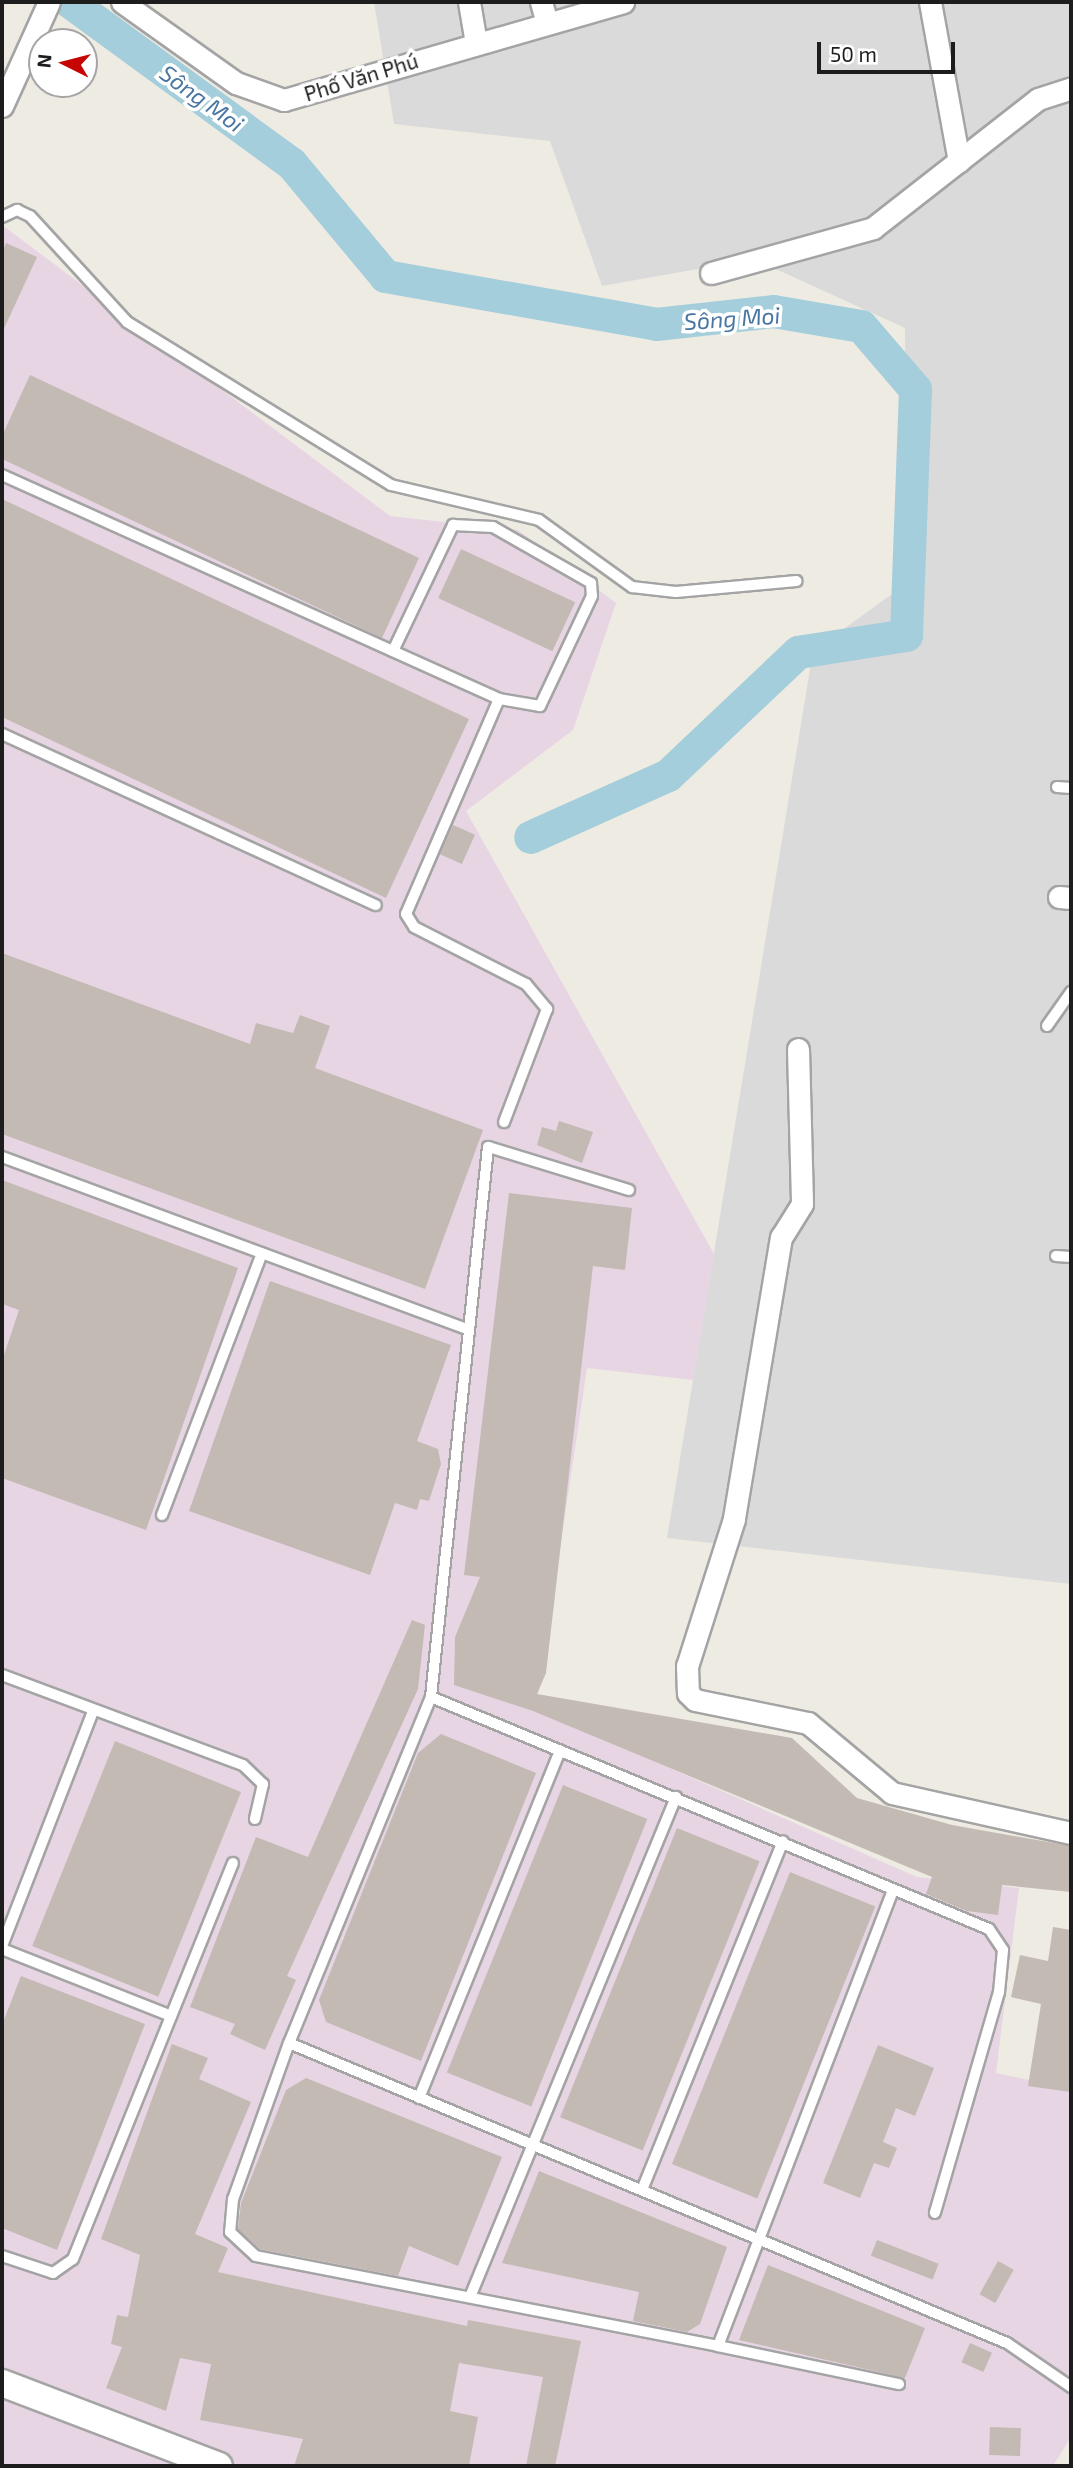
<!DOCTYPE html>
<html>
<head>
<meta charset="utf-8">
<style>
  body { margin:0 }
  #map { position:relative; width:1073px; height:2468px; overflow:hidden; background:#eeebe3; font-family:"Exo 2",sans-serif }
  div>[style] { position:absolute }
  .residential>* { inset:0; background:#dbdada }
  .industrial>* { inset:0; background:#e7d5e4 }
  .river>* { height:33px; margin:-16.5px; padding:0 16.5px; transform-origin:16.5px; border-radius:16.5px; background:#a4cedb }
  .building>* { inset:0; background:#c3bab3; transform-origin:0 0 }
  .roads { filter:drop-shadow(2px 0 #a4a4a4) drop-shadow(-2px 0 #a4a4a4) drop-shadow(0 2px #a4a4a4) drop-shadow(0 -2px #a4a4a4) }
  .service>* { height:10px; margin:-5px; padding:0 5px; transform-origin:5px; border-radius:5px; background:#fff }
  .minor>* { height:21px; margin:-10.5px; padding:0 10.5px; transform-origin:10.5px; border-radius:10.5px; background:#fff }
  .tertiary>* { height:26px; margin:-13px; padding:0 13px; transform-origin:13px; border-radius:13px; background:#fff }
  span { translate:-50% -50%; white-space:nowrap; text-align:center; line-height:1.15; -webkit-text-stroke:7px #fff; paint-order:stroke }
  .street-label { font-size:21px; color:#1d1d1d }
  .water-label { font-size:23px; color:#4976a3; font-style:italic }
  .frame { position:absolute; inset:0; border:4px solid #1d1d1d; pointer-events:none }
  .north { position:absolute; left:28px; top:28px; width:70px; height:70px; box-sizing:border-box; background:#fff; border:2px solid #a5a5a5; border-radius:50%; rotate:276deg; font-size:19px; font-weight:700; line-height:28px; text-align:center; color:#1d1d1d }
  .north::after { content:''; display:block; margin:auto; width:24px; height:32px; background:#c60604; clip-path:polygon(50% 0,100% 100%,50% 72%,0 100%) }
  .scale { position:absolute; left:817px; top:42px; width:138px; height:32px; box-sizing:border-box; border:4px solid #1d1d1d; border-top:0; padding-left:9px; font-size:21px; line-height:24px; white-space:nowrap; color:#1d1d1d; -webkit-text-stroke:5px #fff; paint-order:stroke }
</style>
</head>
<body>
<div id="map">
  <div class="residential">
    <i style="clip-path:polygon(374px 2px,1071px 2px,1071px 1584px,667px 1538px,813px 651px,906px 584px,905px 328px,754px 259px,602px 286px,550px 141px,394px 124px)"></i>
  </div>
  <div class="industrial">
    <i style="clip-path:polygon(2px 225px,390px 516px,518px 530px,616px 603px,573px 730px,466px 811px,714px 1254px,693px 1380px,587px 1368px,536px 1709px,917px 1877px,1019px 1888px,996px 2073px,1071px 2089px,1071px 2437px,1053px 2466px,2px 2466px)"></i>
  </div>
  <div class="river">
    <i style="left:70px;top:2px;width:273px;rotate:36.1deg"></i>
    <i style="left:291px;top:163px;width:147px;rotate:50.2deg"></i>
    <i style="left:385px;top:276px;width:275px;rotate:10deg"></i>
    <i style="left:656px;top:324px;width:118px;rotate:-6.3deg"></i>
    <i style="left:773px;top:311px;width:89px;rotate:9.7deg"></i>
    <i style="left:861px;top:326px;width:83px;rotate:49.4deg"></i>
    <i style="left:915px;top:389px;width:246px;rotate:92.1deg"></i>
    <i style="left:906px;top:635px;width:109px;rotate:171.1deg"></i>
    <i style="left:798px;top:652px;width:179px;rotate:136.6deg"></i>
    <i style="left:668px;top:775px;width:151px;rotate:155.8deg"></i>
  </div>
  <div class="building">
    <i style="clip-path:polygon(6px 243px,37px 257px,2px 333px,2px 253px)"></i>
    <i style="clip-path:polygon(30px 375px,419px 558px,382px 638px,2px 459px,2px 436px)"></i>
    <i style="clip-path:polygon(2px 499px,469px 719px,386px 898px,2px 717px)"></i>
    <i style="left:461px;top:549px;width:126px;height:54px;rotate:25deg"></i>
    <i style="left:453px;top:825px;width:24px;height:32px;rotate:24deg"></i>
    <i style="clip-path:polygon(2px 953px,250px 1044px,256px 1023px,293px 1033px,300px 1015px,330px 1026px,315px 1068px,483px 1130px,425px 1289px,2px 1134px)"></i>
    <i style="clip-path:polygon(559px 1121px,593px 1132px,582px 1163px,537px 1145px,542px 1127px,556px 1131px)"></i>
    <i style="clip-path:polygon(2px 1180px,238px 1268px,146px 1530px,2px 1478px,2px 1361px,19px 1310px,2px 1304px)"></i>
    <i style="clip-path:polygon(509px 1193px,632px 1208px,625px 1270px,593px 1266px,546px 1673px,537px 1694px,792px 1738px,857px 1798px,952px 1825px,1071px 1846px,1071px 1892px,1002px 1885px,998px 1915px,967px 1911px,926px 1894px,932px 1877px,533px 1711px,454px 1685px,455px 1637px,480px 1577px,464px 1575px)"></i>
    <i style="clip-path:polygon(270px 1281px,451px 1345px,417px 1441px,438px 1449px,441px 1464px,429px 1501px,420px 1499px,417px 1510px,395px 1503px,370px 1575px,189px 1511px)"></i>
    <i style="clip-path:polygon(412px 1620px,425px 1625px,418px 1689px,287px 1976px,296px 1980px,265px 2050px,230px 2034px,235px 2024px,190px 2007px,256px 1837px,308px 1857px)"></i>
    <i style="clip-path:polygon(441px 1734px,536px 1773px,421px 2061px,326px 2022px,319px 2000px,418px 1753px)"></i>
    <i style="left:115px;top:1741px;width:136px;height:221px;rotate:22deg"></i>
    <i style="left:563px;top:1785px;width:91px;height:310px;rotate:22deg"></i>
    <i style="left:677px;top:1828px;width:89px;height:312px;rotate:22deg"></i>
    <i style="left:790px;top:1872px;width:92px;height:315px;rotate:22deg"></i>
    <i style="clip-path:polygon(1053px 1927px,1071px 1930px,1071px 2092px,1028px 2086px,1041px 2004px,1011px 1997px,1020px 1955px,1048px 1961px)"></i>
    <i style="clip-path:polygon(21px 1976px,145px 2024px,57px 2250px,2px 2228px,2px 2025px)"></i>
    <i style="clip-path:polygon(172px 2044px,208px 2058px,199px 2079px,251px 2102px,195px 2234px,228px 2248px,218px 2272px,467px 2326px,468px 2320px,581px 2341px,555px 2466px,526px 2466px,543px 2377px,459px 2363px,450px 2411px,478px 2417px,469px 2466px,294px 2466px,303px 2439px,200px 2420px,211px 2364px,180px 2358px,166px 2411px,106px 2388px,122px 2347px,111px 2344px,117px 2315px,128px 2317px,140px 2255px,101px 2239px)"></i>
    <i style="clip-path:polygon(878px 2045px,934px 2068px,915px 2116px,896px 2108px,883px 2142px,897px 2148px,889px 2168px,874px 2163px,860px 2198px,823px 2183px)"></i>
    <i style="clip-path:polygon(306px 2078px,502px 2157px,458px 2266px,409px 2246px,398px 2276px,260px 2249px,238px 2229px,241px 2203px,286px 2090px)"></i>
    <i style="clip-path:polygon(539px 2171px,727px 2247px,700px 2324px,687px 2332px,633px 2321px,639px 2292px,502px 2263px)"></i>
    <i style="left:877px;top:2240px;width:66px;height:17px;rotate:21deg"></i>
    <i style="left:998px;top:2261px;width:18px;height:38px;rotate:29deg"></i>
    <i style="clip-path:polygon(768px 2265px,925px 2328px,905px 2378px,739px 2340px)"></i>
    <i style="left:970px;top:2343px;width:24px;height:21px;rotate:24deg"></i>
    <i style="left:990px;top:2427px;width:31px;height:28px;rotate:2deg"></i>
  </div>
  <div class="roads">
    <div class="service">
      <i style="left:2px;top:217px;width:17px;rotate:-25deg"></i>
      <i style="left:17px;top:210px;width:14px;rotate:25deg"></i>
      <i style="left:30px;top:216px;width:144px;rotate:47.5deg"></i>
      <i style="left:127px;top:322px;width:310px;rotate:31.7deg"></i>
      <i style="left:391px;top:485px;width:152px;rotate:13.3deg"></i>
      <i style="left:539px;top:520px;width:115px;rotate:35.8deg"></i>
      <i style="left:632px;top:587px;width:44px;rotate:6.5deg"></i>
      <i style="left:676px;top:592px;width:121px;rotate:-5.2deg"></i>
      <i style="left:2px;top:475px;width:545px;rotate:24.26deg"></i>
      <i style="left:393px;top:651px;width:140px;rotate:-64.5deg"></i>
      <i style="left:453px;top:525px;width:40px;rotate:2.9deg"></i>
      <i style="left:493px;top:527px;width:113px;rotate:29.7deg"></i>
      <i style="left:591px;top:583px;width:13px;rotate:86deg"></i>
      <i style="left:592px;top:596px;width:122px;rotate:115.3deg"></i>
      <i style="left:540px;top:706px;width:42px;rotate:-170.3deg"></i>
      <i style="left:499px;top:699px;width:234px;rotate:113.4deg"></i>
      <i style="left:406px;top:914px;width:15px;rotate:58deg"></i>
      <i style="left:414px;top:927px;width:126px;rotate:27deg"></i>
      <i style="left:526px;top:984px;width:33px;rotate:50deg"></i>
      <i style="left:547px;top:1009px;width:121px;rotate:110.8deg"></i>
      <i style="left:2px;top:734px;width:411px;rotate:24.6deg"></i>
      <i style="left:1057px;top:787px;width:14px;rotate:4deg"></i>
      <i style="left:1047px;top:1026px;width:42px;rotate:-54.8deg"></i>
      <i style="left:2px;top:1157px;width:496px;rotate:20.3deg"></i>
      <i style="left:629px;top:1190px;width:147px;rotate:-163deg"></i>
      <i style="left:488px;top:1147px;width:553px;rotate:95.92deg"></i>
      <i style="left:431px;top:1697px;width:374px;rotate:112.3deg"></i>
      <i style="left:289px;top:2043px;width:166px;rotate:109.7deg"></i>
      <i style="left:233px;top:2199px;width:33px;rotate:95deg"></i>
      <i style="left:230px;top:2232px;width:35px;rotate:43deg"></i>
      <i style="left:256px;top:2256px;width:471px;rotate:11deg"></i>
      <i style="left:718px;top:2346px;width:486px;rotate:-69deg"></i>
      <i style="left:1056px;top:1256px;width:15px;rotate:4deg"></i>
      <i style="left:162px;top:1515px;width:280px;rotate:-69.1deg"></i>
      <i style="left:2px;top:1675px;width:257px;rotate:20.5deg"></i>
      <i style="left:243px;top:1765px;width:28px;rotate:44deg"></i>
      <i style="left:263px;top:1784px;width:36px;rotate:103deg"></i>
      <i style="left:431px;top:1697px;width:604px;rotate:22.58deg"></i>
      <i style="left:989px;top:1929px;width:25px;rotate:56deg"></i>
      <i style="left:1003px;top:1950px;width:42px;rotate:95.4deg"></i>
      <i style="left:999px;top:1992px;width:230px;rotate:106.2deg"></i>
      <i style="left:2px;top:1946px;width:252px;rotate:-68.8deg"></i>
      <i style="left:2px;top:1949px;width:182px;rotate:21.6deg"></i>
      <i style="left:289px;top:2043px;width:778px;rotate:22.68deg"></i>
      <i style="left:1007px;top:2343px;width:78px;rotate:34.5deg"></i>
      <i style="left:419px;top:2098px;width:375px;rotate:-67.9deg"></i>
      <i style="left:642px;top:2190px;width:376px;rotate:-68deg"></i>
      <i style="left:2px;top:2256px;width:54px;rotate:18.4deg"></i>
      <i style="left:53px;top:2273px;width:24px;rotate:-35deg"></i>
      <i style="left:73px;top:2259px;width:427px;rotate:-68deg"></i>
      <i style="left:470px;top:2297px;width:541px;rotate:-67.61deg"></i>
      <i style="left:718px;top:2346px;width:185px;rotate:11.9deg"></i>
    </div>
    <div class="minor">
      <i style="left:122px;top:2px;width:140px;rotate:35.4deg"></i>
      <i style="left:236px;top:83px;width:51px;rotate:19.5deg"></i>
      <i style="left:284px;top:100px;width:353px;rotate:-16.1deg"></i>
      <i style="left:469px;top:2px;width:42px;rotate:80.3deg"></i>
      <i style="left:541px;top:2px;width:22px;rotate:74deg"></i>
      <i style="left:930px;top:2px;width:162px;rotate:79.7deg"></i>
      <i style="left:2px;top:106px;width:114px;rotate:-65.7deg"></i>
      <i style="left:711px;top:273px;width:168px;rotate:-15.5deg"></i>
      <i style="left:873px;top:228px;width:209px;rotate:-38deg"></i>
      <i style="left:1038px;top:99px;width:35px;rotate:-18deg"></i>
      <i style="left:1059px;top:897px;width:12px;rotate:5deg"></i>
      <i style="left:798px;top:1049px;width:155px;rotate:88.5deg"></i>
      <i style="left:802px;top:1204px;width:39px;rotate:122deg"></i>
      <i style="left:781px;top:1237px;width:286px;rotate:99.5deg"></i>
      <i style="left:734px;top:1519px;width:154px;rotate:107.7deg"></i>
      <i style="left:687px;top:1666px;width:27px;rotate:88deg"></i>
      <i style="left:688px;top:1693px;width:10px;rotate:45deg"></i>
      <i style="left:695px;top:1700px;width:115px;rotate:11.5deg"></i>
      <i style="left:808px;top:1723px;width:109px;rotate:39.8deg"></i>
      <i style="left:892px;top:1793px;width:183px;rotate:12.6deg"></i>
    </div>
    <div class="tertiary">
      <i style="left:2px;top:2383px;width:232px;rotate:20.9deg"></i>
    </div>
  </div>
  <div class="street-label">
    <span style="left:361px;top:77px;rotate:-17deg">Phố Văn Phú</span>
  </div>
  <div class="water-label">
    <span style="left:202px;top:98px;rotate:36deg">Sông Moi</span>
    <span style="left:732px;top:318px;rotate:-4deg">Sông Moi</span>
  </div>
  <div class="frame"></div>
  <div class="north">N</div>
  <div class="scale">50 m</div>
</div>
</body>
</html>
